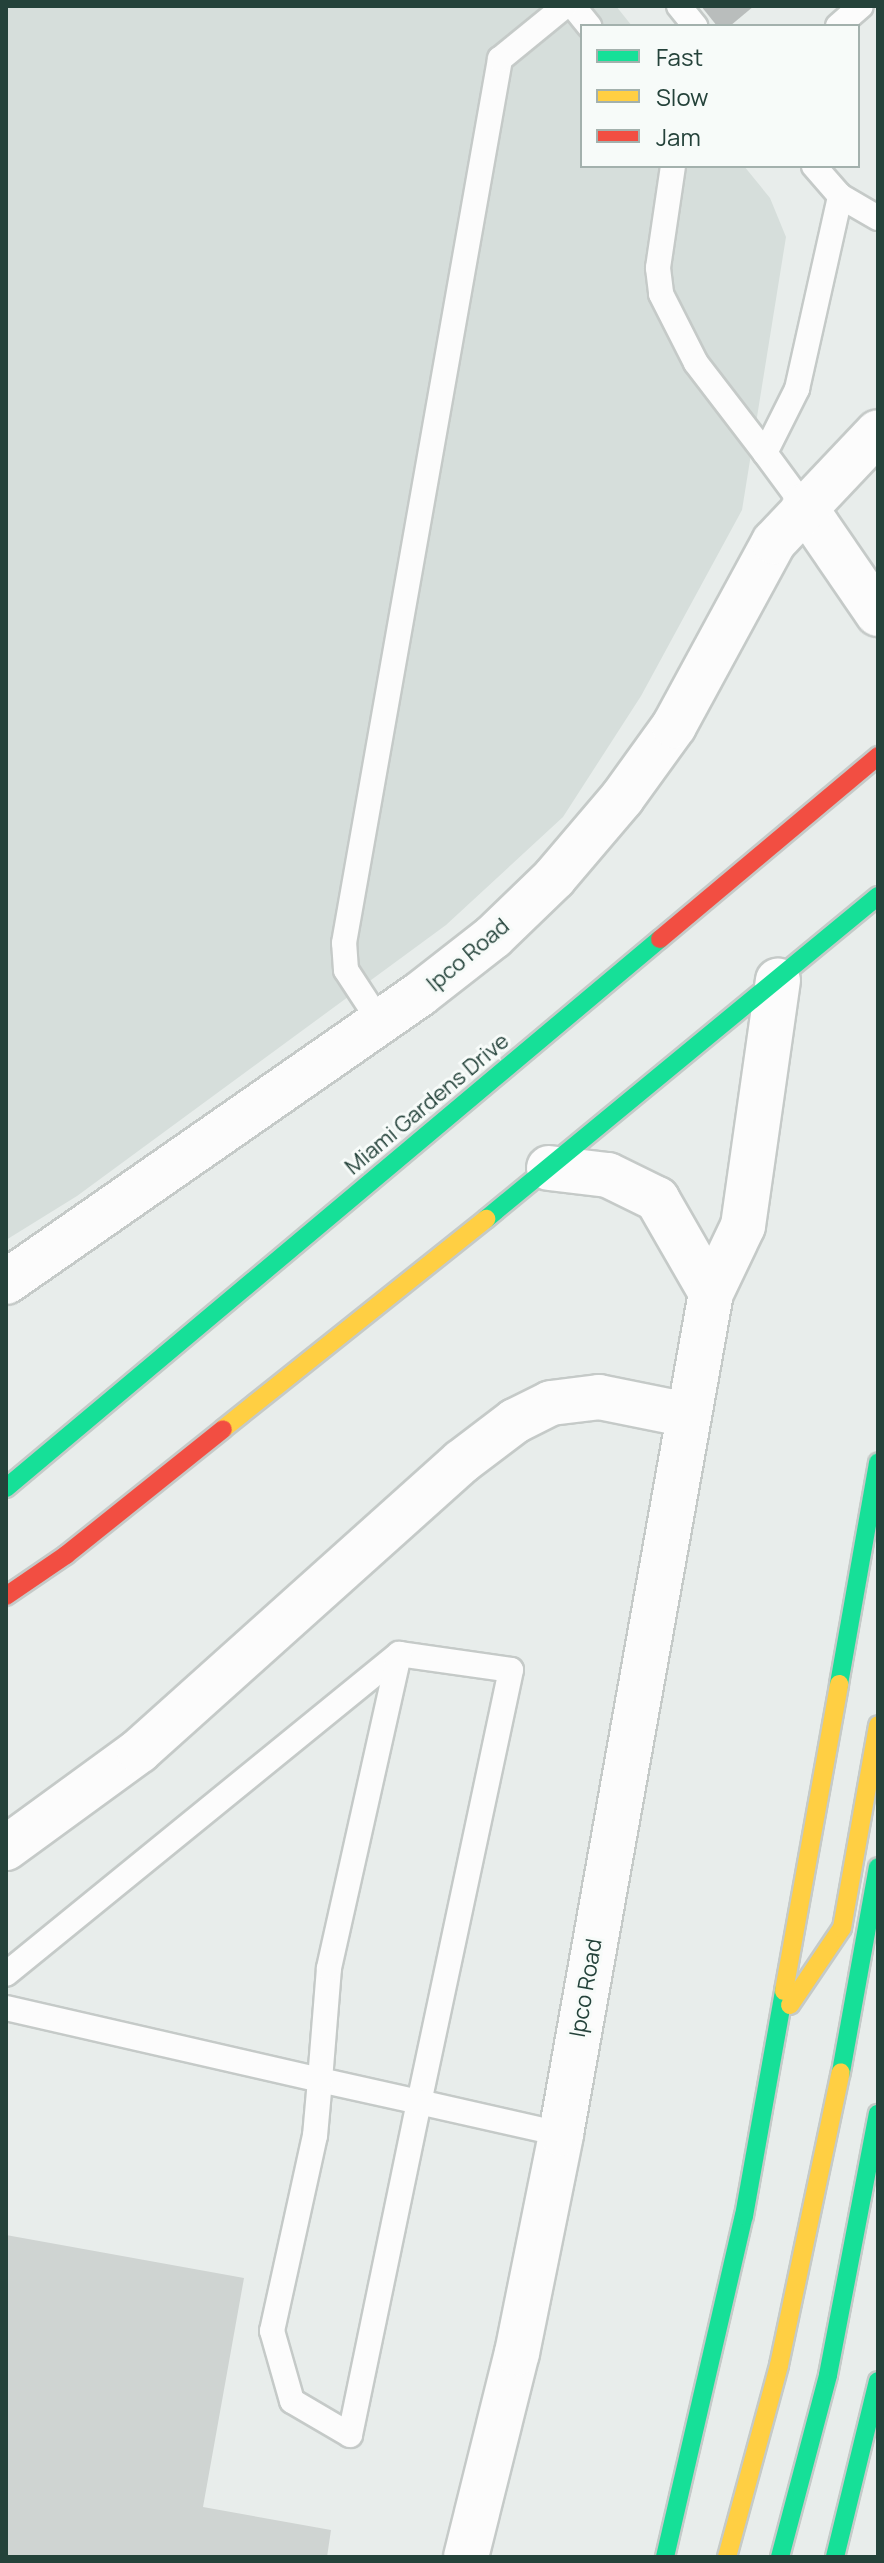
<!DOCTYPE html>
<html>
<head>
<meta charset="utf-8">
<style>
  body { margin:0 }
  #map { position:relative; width:884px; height:2563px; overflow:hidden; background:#e8edeb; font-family:Manrope,sans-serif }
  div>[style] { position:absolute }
  .built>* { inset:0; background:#d6dedb }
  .shadow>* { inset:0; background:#0003 }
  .building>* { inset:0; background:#cfd4d2 }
  .roads { filter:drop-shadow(2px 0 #c5cac8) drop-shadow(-2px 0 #c5cac8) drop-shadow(0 2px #c5cac8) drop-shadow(0 -2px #c5cac8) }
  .lane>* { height:24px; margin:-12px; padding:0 12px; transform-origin:12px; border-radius:12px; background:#fcfcfc }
  .street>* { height:44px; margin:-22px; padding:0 22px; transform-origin:22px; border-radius:22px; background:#fcfcfc }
  .fast>* { height:18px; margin:-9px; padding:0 9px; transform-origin:9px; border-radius:9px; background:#16e098 }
  .slow>* { height:18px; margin:-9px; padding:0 9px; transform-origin:9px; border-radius:9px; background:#ffcf43 }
  .jam>* { height:18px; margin:-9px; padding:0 9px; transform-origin:9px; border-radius:9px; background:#f24e42 }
  span { translate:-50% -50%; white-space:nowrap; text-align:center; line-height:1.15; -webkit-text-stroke:6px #f7fbf9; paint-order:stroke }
  .street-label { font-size:22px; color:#24423a }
  .frame { position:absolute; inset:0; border:8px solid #24423a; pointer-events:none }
  .legend { position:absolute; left:580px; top:24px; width:280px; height:144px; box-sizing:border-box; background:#f7fbf9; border:2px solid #a3b1ad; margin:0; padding:10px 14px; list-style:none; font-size:24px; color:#24423a }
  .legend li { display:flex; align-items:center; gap:16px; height:40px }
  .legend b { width:40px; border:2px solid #a3b1ad }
</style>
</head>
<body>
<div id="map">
  <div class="built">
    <i style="clip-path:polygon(6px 6px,616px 6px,632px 26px,582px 26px,582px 166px,744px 166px,770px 198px,786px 237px,742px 510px,641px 696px,563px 817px,446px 925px,77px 1196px,6px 1240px)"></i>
  </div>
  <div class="shadow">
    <i style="clip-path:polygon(701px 6px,754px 6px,730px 26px,717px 26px)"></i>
  </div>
  <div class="building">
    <i style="clip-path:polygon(6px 2235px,244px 2278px,203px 2507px,331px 2530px,327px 2557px,6px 2557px)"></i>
  </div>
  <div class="roads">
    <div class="lane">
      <i style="left:573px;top:6px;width:26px;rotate:51deg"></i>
      <i style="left:679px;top:6px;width:26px;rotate:51deg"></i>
      <i style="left:838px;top:26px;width:30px;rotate:-41deg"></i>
      <i style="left:673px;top:166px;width:103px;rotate:98.4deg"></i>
      <i style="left:658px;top:268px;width:26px;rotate:83deg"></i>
      <i style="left:661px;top:294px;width:77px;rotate:63.1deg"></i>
      <i style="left:696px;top:363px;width:113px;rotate:52.5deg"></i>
      <i style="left:814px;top:166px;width:40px;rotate:49deg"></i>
      <i style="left:840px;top:196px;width:44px;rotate:30.1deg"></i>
      <i style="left:804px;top:506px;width:66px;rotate:-126.3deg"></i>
      <i style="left:765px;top:453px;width:72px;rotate:-63.4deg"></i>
      <i style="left:797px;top:389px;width:198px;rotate:-77.4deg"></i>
      <i style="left:380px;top:1022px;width:62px;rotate:-123.2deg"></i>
      <i style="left:346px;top:970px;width:27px;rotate:-94deg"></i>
      <i style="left:344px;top:943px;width:898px;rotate:-79.99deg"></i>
      <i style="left:500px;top:59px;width:84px;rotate:-39.2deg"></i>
      <i style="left:6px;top:1974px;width:507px;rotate:-39.15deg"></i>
      <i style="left:399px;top:1654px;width:113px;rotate:8.1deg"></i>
      <i style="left:511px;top:1670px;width:442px;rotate:102deg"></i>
      <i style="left:419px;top:2102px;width:340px;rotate:101.7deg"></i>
      <i style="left:350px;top:2435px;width:67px;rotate:-149.6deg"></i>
      <i style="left:292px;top:2401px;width:73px;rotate:-105.9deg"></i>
      <i style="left:272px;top:2331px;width:200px;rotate:-77.6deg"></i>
      <i style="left:315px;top:2136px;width:56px;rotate:-84.9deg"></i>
      <i style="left:320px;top:2080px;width:101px;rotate:12.5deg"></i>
      <i style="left:419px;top:2102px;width:146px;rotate:12.7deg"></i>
      <i style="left:6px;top:2008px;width:322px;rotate:12.9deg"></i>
      <i style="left:320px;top:2080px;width:112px;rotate:-85.4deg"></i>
      <i style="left:329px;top:1968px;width:322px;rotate:-77.4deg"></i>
    </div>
    <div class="street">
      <i style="left:804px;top:506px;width:131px;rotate:55.6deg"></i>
      <i style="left:549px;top:1168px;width:59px;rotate:6.8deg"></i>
      <i style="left:608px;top:1175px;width:55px;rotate:26.1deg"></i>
      <i style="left:657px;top:1199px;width:108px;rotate:60.1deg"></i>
      <i style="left:6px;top:1282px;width:504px;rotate:-34.82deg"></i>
      <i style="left:420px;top:994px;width:93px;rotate:-38deg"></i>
      <i style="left:493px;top:937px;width:85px;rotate:-44deg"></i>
      <i style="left:554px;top:878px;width:105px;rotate:-49.6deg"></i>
      <i style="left:622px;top:798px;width:89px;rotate:-54.2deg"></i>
      <i style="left:674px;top:726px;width:209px;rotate:-61.5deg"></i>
      <i style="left:774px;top:542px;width:151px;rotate:-46.6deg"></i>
      <i style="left:6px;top:1848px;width:165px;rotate:-36.1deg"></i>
      <i style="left:139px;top:1751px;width:433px;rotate:-41.9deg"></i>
      <i style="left:461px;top:1462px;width:68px;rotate:-37.2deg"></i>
      <i style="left:515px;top:1421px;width:40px;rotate:-26.6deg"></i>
      <i style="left:551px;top:1403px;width:48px;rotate:-7.1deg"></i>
      <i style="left:599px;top:1397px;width:91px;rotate:11.4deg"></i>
      <i style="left:466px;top:2557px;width:210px;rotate:-76deg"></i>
      <i style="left:517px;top:2353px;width:223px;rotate:-78.6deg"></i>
      <i style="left:561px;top:2134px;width:854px;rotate:-79.89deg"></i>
      <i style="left:711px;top:1293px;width:74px;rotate:-64.5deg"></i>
      <i style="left:743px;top:1226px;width:248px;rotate:-81.9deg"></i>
    </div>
    <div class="fast">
      <i style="left:486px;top:1219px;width:508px;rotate:-39.49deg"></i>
      <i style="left:6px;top:1488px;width:854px;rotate:-40.01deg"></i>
      <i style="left:839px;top:1684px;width:225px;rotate:-80deg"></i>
      <i style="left:841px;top:2072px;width:208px;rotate:-79.8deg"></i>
      <i style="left:665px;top:2557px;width:350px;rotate:-77deg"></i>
      <i style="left:744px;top:2216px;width:229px;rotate:-79.9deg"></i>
      <i style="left:780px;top:2557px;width:188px;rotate:-75.2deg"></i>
      <i style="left:828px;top:2375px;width:266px;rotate:-79.2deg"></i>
      <i style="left:835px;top:2557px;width:181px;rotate:-76.3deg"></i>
    </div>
    <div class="slow">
      <i style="left:223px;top:1429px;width:337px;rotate:-38.6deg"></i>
      <i style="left:784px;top:1991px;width:312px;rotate:-79.8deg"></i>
      <i style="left:790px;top:2005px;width:93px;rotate:-56deg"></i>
      <i style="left:842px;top:1928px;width:206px;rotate:-79.9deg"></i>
      <i style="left:727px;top:2557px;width:199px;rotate:-74.8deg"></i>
      <i style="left:779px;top:2365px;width:299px;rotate:-78.1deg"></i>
    </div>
    <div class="jam">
      <i style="left:660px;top:939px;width:285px;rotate:-40deg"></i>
      <i style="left:6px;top:1596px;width:73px;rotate:-34.3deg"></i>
      <i style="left:66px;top:1555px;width:201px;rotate:-38.7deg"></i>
    </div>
  </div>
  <div class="street-label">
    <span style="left:468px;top:955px;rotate:-40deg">Ipco Road</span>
    <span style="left:427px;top:1104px;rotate:-40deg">Miami Gardens Drive</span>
    <span style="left:586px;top:1988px;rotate:-80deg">Ipco Road</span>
  </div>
  <div class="frame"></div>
  <ul class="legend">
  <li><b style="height:10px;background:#16e098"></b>Fast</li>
  <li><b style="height:10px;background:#ffcf43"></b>Slow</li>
  <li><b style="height:10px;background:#f24e42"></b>Jam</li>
  </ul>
</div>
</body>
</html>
